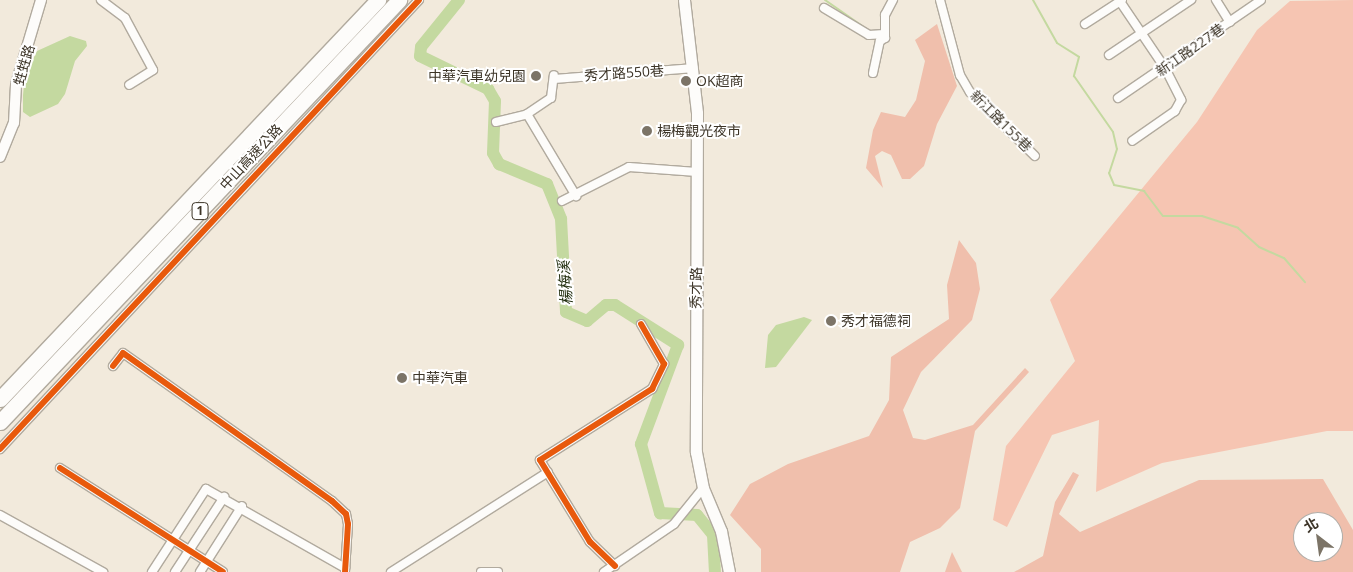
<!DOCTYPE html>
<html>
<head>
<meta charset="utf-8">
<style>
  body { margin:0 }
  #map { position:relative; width:1353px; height:572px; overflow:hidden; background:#f2eadc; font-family:"Open Sans","Noto Sans TC",sans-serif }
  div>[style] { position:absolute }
  .green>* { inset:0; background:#f6c5b2 }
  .forest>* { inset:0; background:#f0bfac }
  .water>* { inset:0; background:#c4d9a0 }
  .stream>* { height:2px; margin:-1px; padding:0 1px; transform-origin:1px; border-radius:1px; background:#c4d9a0 }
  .river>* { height:12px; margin:-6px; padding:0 6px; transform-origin:6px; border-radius:6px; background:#c4d9a0 }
  .roads { filter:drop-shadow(1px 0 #b1aa9e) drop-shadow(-1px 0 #b1aa9e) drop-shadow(0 1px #b1aa9e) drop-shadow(0 -1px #b1aa9e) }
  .minor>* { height:8px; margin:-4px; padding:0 4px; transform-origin:4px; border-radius:4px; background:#fdfcfa }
  .tertiary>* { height:10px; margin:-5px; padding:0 5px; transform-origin:5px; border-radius:5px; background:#fdfcfa }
  .secondary>* { height:11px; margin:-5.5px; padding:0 5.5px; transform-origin:5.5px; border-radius:5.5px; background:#fdfcfa }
  .motorway>* { height:15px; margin:-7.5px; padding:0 7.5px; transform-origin:7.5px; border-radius:7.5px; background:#fdfcfa }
  .cycleway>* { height:6px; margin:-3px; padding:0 3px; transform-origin:3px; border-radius:3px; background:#e8590c }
  .dots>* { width:14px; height:14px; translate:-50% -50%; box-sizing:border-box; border:2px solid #fff; border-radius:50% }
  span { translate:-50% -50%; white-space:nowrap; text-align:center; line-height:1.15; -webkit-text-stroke:4px #fff; paint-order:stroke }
  .shield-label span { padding:1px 4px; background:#fff; border:1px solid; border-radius:4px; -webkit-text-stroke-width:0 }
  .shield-label { font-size:12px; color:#3d3528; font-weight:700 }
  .street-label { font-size:14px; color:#3d3528 }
  .poi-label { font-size:14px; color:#3d3528 }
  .right { translate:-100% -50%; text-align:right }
  .left { translate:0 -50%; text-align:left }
  .water-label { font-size:15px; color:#222f0f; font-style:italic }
  .north { position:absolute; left:1293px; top:512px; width:50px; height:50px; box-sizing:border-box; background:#fff; border:1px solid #b1aea9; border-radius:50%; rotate:330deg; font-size:14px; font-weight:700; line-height:20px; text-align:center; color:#3d3528 }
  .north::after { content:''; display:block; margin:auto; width:18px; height:22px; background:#7c7467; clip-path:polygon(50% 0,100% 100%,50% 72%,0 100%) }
</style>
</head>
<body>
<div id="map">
  <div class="green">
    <i style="clip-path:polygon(1353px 0,1353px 431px,1327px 431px,1162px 463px,1096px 492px,1099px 420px,1052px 435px,1007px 527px,993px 520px,1006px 446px,1075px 361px,1050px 300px,1197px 122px,1257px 30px,1290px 1px)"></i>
  </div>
  <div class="forest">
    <i style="clip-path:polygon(937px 24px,957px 86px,937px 124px,924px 166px,910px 179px,902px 179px,891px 155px,882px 151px,875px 156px,883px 188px,866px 168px,873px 130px,881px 112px,905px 117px,916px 100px,925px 61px,915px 40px)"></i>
    <i style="clip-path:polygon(959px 240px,976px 263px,980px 289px,972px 320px,921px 372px,903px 410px,913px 438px,925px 440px,973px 425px,1025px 368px,1029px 372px,975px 431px,960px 508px,940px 528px,910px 542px,900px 572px,761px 572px,761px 549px,730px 515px,750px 484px,788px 464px,869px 436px,889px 400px,891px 357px,949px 319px,947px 285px)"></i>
    <i style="clip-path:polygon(evenodd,1073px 472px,1079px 475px,1059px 514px,1080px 532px,1199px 480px,1323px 479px,1353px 530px,1353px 572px,1014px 572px,1043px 556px,1055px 502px,1073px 472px,1303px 522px,1333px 522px,1333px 552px,1303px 552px,1303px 522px)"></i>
    <i style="clip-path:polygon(952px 552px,962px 572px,945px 572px)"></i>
  </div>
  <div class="water">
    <i style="clip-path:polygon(70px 36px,86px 41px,87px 46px,75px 61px,65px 94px,58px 104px,30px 117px,23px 112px,23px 95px,25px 76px,37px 51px)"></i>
    <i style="clip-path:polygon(804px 317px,812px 320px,776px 367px,765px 368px,768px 335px,776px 325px)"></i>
  </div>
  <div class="stream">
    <i style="left:825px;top:0;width:52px;rotate:34.9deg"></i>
    <i style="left:1033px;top:0;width:49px;rotate:60.8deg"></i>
    <i style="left:1057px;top:43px;width:26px;rotate:32deg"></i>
    <i style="left:1079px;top:57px;width:20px;rotate:105deg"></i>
    <i style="left:1074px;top:76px;width:68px;rotate:55.1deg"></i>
    <i style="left:1113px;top:132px;width:17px;rotate:77deg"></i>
    <i style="left:1117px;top:149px;width:25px;rotate:108deg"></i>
    <i style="left:1109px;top:173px;width:13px;rotate:67deg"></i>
    <i style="left:1114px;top:185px;width:31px;rotate:11deg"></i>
    <i style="left:1144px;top:191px;width:31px;rotate:53deg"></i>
    <i style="left:1163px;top:216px;width:39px"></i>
    <i style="left:1202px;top:216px;width:38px;rotate:18deg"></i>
    <i style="left:1238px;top:228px;width:28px;rotate:42deg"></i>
    <i style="left:1259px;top:247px;width:27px;rotate:24deg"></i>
    <i style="left:1284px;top:258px;width:32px;rotate:49deg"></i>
  </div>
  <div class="river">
    <i style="left:459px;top:0;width:60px;rotate:129deg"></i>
    <i style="left:421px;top:47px;width:9px;rotate:96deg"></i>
    <i style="left:420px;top:56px;width:76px;rotate:25.9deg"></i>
    <i style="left:488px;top:89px;width:14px;rotate:60deg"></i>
    <i style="left:495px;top:101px;width:52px;rotate:92.2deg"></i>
    <i style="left:493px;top:153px;width:13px;rotate:61deg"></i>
    <i style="left:499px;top:164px;width:52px;rotate:22.6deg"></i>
    <i style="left:547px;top:184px;width:38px;rotate:68deg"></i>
    <i style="left:561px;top:219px;width:93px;rotate:86.9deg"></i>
    <i style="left:566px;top:312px;width:23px;rotate:23deg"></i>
    <i style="left:587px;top:321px;width:25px;rotate:-40deg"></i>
    <i style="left:606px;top:305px;width:9px"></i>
    <i style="left:615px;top:305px;width:75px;rotate:32.4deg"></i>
    <i style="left:678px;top:345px;width:106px;rotate:110.5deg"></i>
    <i style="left:641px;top:444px;width:72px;rotate:74.6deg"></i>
    <i style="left:660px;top:513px;width:37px;rotate:3deg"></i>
    <i style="left:697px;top:515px;width:26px;rotate:51deg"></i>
    <i style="left:713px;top:535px;width:37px;rotate:87deg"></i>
  </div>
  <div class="roads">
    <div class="minor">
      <i style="left:101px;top:0;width:30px;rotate:37deg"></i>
      <i style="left:125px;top:18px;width:59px;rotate:61.7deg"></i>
      <i style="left:153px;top:70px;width:28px;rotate:148deg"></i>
      <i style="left:940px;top:0;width:78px;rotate:75.1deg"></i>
      <i style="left:960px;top:75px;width:20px;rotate:60deg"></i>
      <i style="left:970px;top:92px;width:91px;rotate:44.6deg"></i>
      <i style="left:1119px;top:0;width:82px;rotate:55.9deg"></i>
      <i style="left:1165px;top:68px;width:36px;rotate:63deg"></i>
      <i style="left:1181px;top:100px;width:13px;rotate:119deg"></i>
      <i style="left:1175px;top:111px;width:52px;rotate:145.1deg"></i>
      <i style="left:1216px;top:0;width:26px;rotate:58deg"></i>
      <i style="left:824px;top:8px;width:52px;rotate:31deg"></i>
      <i style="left:869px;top:35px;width:15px;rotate:-4deg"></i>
      <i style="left:1085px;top:24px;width:44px;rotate:-33deg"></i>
      <i style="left:1109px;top:55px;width:99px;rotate:-33.9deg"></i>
      <i style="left:873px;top:73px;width:33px;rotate:-78deg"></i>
      <i style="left:880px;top:41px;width:6px;rotate:-31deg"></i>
      <i style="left:885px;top:38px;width:23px;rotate:-90deg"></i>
      <i style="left:885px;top:15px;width:17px;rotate:-62deg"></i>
      <i style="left:555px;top:79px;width:139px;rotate:-4.5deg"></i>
      <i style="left:1118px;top:98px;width:173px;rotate:-34.4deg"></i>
      <i style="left:527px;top:114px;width:96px;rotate:59.1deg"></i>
      <i style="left:496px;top:122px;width:32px;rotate:-14deg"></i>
      <i style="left:527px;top:114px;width:29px;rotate:-34deg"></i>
      <i style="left:551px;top:98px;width:23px;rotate:-83deg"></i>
      <i style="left:562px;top:201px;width:75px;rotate:-26.9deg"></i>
      <i style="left:629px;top:167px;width:68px;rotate:4.2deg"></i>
      <i style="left:113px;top:366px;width:16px;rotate:-52deg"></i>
      <i style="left:123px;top:353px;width:256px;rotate:35.3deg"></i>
      <i style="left:332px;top:501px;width:19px;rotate:43deg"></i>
      <i style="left:346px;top:514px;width:10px;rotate:79deg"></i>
      <i style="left:348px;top:524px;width:48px;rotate:93.6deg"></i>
      <i style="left:0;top:449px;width:614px;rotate:-46.98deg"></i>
      <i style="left:60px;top:468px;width:193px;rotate:32.5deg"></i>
      <i style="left:0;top:515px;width:118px;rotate:29deg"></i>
      <i style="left:615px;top:566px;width:35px;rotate:-136deg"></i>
      <i style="left:590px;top:542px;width:96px;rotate:-121.4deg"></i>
      <i style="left:540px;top:460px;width:133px;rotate:-32.4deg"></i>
      <i style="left:652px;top:389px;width:28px;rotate:-64deg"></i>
      <i style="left:664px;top:364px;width:46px;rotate:-119.9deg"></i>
      <i style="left:152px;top:572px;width:99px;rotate:-57deg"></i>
      <i style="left:206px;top:489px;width:160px;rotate:29.6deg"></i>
      <i style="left:175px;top:572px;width:90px;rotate:-56.8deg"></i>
      <i style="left:200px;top:572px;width:78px;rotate:-57.5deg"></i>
      <i style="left:391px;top:572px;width:186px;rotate:-32.5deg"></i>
      <i style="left:481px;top:572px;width:17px"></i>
      <i style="left:604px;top:572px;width:85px;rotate:-34.4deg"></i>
      <i style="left:674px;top:524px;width:46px;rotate:-51.1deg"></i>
    </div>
    <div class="tertiary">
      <i style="left:0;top:157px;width:37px;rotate:-68deg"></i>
      <i style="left:14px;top:123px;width:39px;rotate:-87deg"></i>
      <i style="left:16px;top:84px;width:88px;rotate:-73.4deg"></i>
    </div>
    <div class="secondary">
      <i style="left:684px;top:0;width:114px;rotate:83.4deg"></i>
      <i style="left:697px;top:113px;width:339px;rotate:90.2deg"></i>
      <i style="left:696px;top:452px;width:37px;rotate:79deg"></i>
      <i style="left:703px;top:488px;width:47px;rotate:67.3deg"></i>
      <i style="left:721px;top:531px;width:42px;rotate:79deg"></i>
    </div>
    <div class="motorway">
      <i style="left:0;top:399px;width:550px;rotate:-46.55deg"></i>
      <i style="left:0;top:422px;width:581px;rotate:-46.6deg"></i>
    </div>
  </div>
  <div class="cycleway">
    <i style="left:113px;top:366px;width:16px;rotate:-52deg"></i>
    <i style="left:123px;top:353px;width:256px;rotate:35.3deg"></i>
    <i style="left:332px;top:501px;width:19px;rotate:43deg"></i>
    <i style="left:346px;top:514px;width:10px;rotate:79deg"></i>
    <i style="left:348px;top:524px;width:48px;rotate:93.6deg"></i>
    <i style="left:0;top:449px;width:614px;rotate:-46.98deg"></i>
    <i style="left:60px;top:468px;width:193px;rotate:32.5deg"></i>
    <i style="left:615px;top:566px;width:35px;rotate:-136deg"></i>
    <i style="left:590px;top:542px;width:96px;rotate:-121.4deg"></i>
    <i style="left:540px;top:460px;width:133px;rotate:-32.4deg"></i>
    <i style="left:652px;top:389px;width:28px;rotate:-64deg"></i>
    <i style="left:664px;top:364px;width:46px;rotate:-119.9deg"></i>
  </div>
  <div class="dots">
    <i style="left:536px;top:76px;background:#7c7467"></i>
    <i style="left:686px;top:81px;background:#7c7467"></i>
    <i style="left:647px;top:131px;background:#7c7467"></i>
    <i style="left:831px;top:321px;background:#7c7467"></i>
    <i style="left:402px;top:378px;background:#7c7467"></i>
  </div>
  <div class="shield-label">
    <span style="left:200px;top:211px">1</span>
  </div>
  <div class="street-label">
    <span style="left:1190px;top:50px;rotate:-35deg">新江路227巷</span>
    <span style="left:24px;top:65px;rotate:-74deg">甡甡路</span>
    <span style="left:624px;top:73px;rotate:-4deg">秀才路550巷</span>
    <span style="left:1001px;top:121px;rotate:45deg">新江路155巷</span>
    <span style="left:251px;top:157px;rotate:-47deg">中山高速公路</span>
    <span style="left:696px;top:288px;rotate:-89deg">秀才路</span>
  </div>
  <div class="poi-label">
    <span class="right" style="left:526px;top:76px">中華汽車幼兒園</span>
    <span class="left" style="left:696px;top:81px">OK超商</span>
    <span class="left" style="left:657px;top:131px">楊梅觀光夜市</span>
    <span class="left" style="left:841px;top:321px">秀才福德祠</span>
    <span class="left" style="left:412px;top:378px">中華汽車</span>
  </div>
  <div class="water-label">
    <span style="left:565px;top:283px;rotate:-94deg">楊梅溪</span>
  </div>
  <div class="north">北</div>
</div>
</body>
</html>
